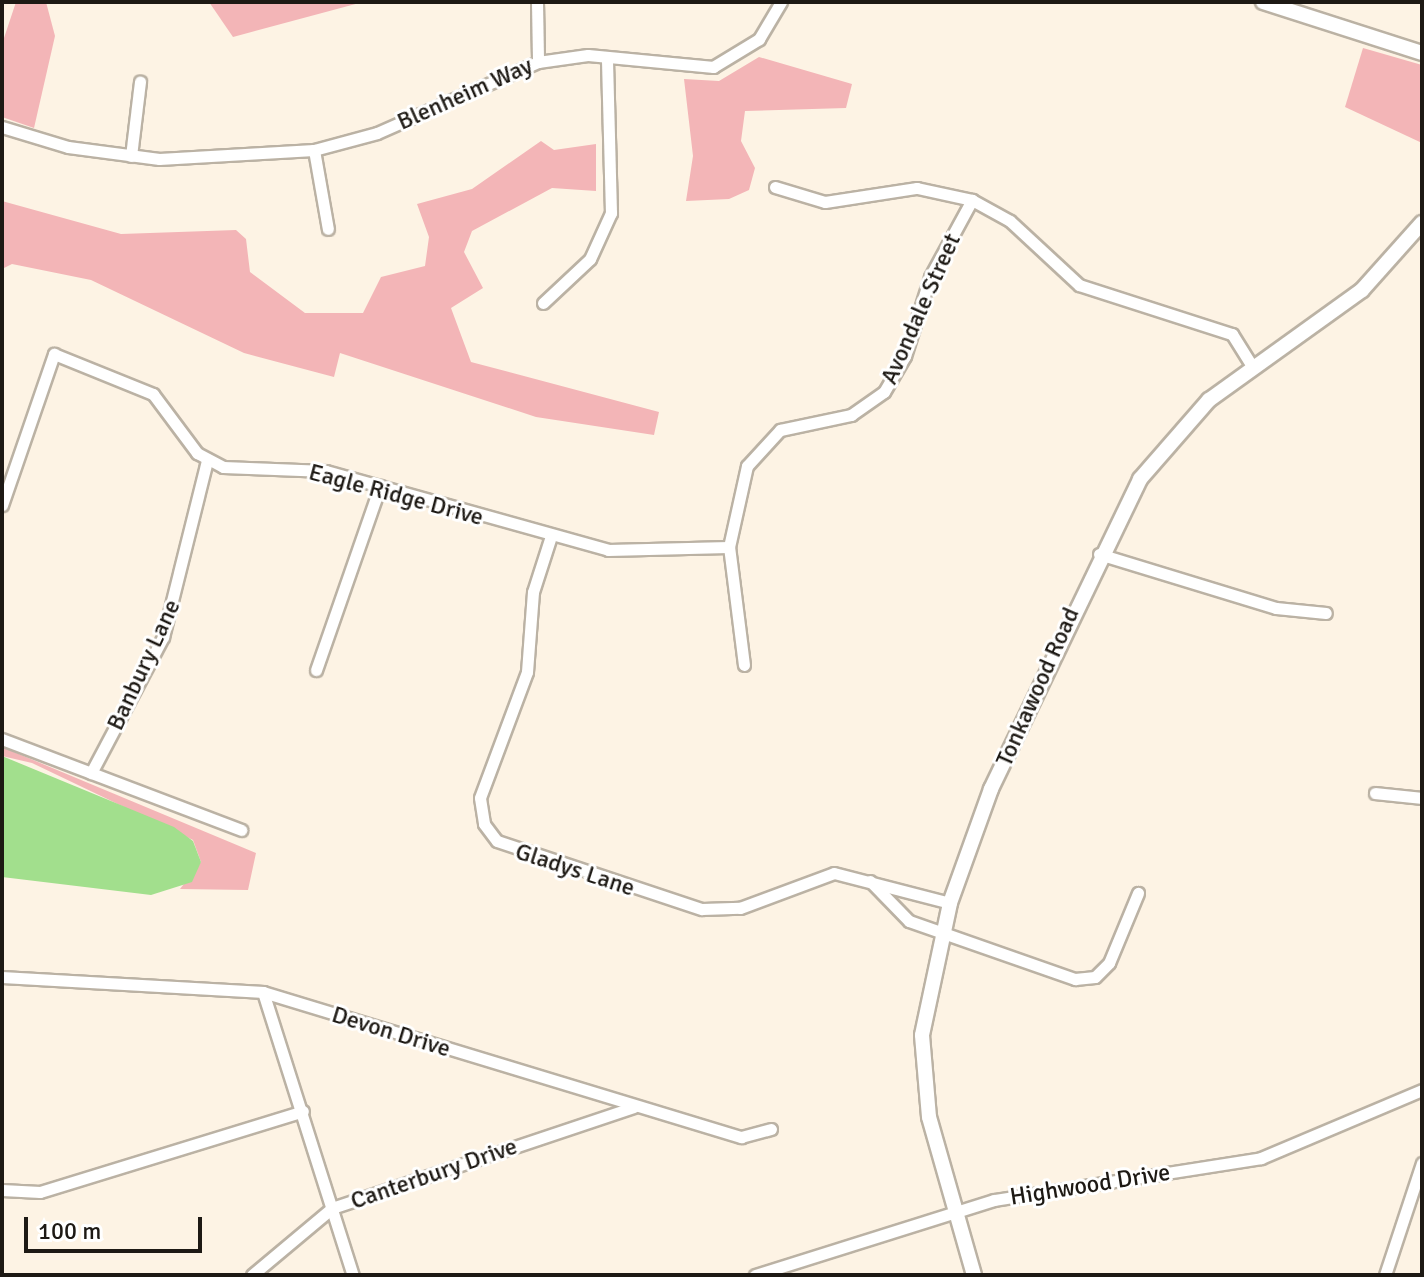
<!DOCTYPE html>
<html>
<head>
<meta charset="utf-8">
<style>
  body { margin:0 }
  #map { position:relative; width:1424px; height:1277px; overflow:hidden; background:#fdf3e4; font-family:Signika,sans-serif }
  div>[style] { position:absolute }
  .green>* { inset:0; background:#f3b5b7 }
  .water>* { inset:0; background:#a2df8d }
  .roads { filter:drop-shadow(2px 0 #bbb2a4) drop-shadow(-2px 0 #bbb2a4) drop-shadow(0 2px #bbb2a4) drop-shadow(0 -2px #bbb2a4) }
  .minor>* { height:11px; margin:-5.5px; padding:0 5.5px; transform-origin:5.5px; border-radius:5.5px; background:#fff }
  .tertiary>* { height:14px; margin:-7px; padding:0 7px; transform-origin:7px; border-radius:7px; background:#fff }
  span { translate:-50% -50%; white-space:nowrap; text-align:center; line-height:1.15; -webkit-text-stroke:6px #fff; paint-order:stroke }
  .street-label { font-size:24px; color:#1d1914 }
  .frame { position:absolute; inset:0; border:4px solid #1d1914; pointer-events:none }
  .scale { position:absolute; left:24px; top:1217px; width:178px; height:36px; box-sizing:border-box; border:4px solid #1d1914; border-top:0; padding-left:10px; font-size:24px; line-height:28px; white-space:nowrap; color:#1d1914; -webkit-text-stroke:6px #fff; paint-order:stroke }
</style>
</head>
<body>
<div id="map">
  <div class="green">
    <i style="clip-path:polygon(16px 2px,46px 2px,55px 36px,34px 128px,2px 117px,2px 44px)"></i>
    <i style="clip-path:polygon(209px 2px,363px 2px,233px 37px)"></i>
    <i style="clip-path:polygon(1363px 48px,1422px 65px,1422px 143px,1345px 107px)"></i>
    <i style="clip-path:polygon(759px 57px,852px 84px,846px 108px,745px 111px,741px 141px,755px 168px,749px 190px,729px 199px,686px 201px,693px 156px,684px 79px,719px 81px)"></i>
    <i style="clip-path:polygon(541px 141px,554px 150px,596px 144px,596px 191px,552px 188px,472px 231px,464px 252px,483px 288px,451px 308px,471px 362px,659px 412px,654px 435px,536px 417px,340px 353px,334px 377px,244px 353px,91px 280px,12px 264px,2px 269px,2px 201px,121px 234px,236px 230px,246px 239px,250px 272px,305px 313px,363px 313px,381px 277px,425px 266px,429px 237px,417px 204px,472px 189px)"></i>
    <i style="clip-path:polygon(2px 747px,256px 853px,248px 890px,180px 889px,201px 862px,193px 840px,32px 763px,2px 756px)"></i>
  </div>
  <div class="water">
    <i style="clip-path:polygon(2px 756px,174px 827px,193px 841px,201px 862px,192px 882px,151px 895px,2px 877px)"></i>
  </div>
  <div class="roads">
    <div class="minor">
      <i style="left:537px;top:2px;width:60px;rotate:89deg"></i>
      <i style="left:2px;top:127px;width:69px;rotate:16.9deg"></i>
      <i style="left:68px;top:147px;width:92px;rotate:7.5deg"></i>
      <i style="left:159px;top:159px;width:155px;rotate:-3.3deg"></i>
      <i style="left:314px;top:150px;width:65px;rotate:-15.1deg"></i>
      <i style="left:377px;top:133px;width:176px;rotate:-23.8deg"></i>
      <i style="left:538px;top:62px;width:50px;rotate:-8deg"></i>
      <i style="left:588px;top:55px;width:126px;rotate:5.5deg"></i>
      <i style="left:713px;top:67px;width:54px;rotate:-31.3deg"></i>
      <i style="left:759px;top:39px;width:43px;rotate:-59.3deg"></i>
      <i style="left:314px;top:150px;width:80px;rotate:80deg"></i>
      <i style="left:131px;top:156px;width:75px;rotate:-83.1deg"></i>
      <i style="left:775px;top:187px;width:52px;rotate:16.7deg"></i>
      <i style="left:825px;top:202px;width:93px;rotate:-8.7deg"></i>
      <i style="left:917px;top:188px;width:56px;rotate:12.3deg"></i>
      <i style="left:972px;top:200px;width:43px;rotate:28.9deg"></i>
      <i style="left:1010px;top:221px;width:94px;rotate:42.8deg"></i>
      <i style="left:1079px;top:285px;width:161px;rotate:17.8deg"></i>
      <i style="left:1232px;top:334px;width:38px;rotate:58deg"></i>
      <i style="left:543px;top:303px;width:64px;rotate:-43.1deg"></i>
      <i style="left:590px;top:259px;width:51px;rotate:-65.5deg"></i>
      <i style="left:611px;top:213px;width:156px;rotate:-91.5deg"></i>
      <i style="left:2px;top:505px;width:160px;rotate:-71deg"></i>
      <i style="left:54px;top:354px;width:107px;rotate:22deg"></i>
      <i style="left:153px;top:394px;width:74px;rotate:53.3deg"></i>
      <i style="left:197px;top:453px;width:30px;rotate:28deg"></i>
      <i style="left:223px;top:467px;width:103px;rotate:2.2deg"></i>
      <i style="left:326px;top:471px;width:293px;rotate:15.6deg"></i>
      <i style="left:608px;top:550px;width:121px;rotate:-1.4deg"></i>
      <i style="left:551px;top:536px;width:59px;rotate:107.8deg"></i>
      <i style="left:533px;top:592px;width:80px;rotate:94.3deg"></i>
      <i style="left:527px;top:672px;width:134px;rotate:110.5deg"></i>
      <i style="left:480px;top:798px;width:26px;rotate:81deg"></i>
      <i style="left:484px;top:824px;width:21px;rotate:53deg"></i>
      <i style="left:497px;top:841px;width:216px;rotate:18.4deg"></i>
      <i style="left:702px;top:909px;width:38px;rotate:-2deg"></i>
      <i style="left:740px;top:908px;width:100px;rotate:-20.4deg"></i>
      <i style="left:834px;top:873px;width:120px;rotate:14.5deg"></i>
      <i style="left:1099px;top:554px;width:185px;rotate:17deg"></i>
      <i style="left:1276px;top:608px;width:50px;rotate:5.7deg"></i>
      <i style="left:744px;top:665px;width:119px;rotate:-97.2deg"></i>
      <i style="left:729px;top:547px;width:83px;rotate:-77.5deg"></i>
      <i style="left:747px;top:466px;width:49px;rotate:-47.5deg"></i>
      <i style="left:780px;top:430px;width:73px;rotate:-11.9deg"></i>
      <i style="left:851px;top:415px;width:40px;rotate:-34.9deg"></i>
      <i style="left:884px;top:392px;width:42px;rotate:-59.7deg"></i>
      <i style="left:905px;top:356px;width:83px;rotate:-72.4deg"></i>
      <i style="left:930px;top:277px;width:88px;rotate:-61.4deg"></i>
      <i style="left:316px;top:670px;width:195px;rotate:-70.8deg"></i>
      <i style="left:2px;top:739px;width:256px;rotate:20.8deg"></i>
      <i style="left:91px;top:773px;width:154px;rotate:-62.1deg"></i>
      <i style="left:163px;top:637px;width:182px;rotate:-76deg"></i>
      <i style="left:1375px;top:793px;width:47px;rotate:6.1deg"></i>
      <i style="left:870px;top:881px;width:56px;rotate:45.7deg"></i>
      <i style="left:909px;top:921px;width:176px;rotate:19.3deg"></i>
      <i style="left:1075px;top:979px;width:20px;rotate:-6deg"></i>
      <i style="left:1095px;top:977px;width:20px;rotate:-45deg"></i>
      <i style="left:1109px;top:963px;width:76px;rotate:-67.5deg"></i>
      <i style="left:2px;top:977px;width:261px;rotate:3.3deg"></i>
      <i style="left:263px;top:992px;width:500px;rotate:16.9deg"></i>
      <i style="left:741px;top:1137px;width:31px;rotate:-15deg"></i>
      <i style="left:263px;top:992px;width:297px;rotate:72.4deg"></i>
      <i style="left:2px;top:1190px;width:38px;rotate:3deg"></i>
      <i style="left:40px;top:1192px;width:275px;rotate:-17.1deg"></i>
      <i style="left:252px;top:1275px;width:104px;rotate:-39.9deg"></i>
      <i style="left:332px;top:1208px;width:318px;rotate:-18.5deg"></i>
      <i style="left:755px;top:1275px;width:250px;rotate:-17.4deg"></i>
      <i style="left:994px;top:1200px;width:270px;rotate:-8.9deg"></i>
      <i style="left:1261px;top:1158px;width:175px;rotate:-22.9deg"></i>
      <i style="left:1385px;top:1275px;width:118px;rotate:-71.7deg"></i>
    </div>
    <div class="tertiary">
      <i style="left:1263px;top:2px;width:167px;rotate:17.8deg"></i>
      <i style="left:974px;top:1275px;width:164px;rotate:-105.9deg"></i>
      <i style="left:929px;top:1117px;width:82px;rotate:-94.9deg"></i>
      <i style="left:922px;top:1035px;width:135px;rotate:-78deg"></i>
      <i style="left:950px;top:903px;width:121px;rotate:-70.2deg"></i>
      <i style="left:991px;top:789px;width:344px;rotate:-64.3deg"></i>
      <i style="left:1140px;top:479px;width:105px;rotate:-48.9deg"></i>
      <i style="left:1209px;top:400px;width:188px;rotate:-35.7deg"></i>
      <i style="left:1362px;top:290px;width:90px;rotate:-48.2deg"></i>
    </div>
  </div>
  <div class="street-label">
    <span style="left:465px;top:94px;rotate:-24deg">Blenheim Way</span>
    <span style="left:921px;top:309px;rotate:-66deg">Avondale Street</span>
    <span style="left:396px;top:495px;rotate:15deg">Eagle Ridge Drive</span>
    <span style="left:144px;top:665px;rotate:-65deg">Banbury Lane</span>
    <span style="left:1038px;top:687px;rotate:-66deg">Tonkawood Road</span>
    <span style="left:575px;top:870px;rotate:18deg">Gladys Lane</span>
    <span style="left:391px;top:1032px;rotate:17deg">Devon Drive</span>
    <span style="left:434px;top:1174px;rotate:-19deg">Canterbury Drive</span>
    <span style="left:1090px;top:1185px;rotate:-9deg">Highwood Drive</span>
  </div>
  <div class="frame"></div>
  <div class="scale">100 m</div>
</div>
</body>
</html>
